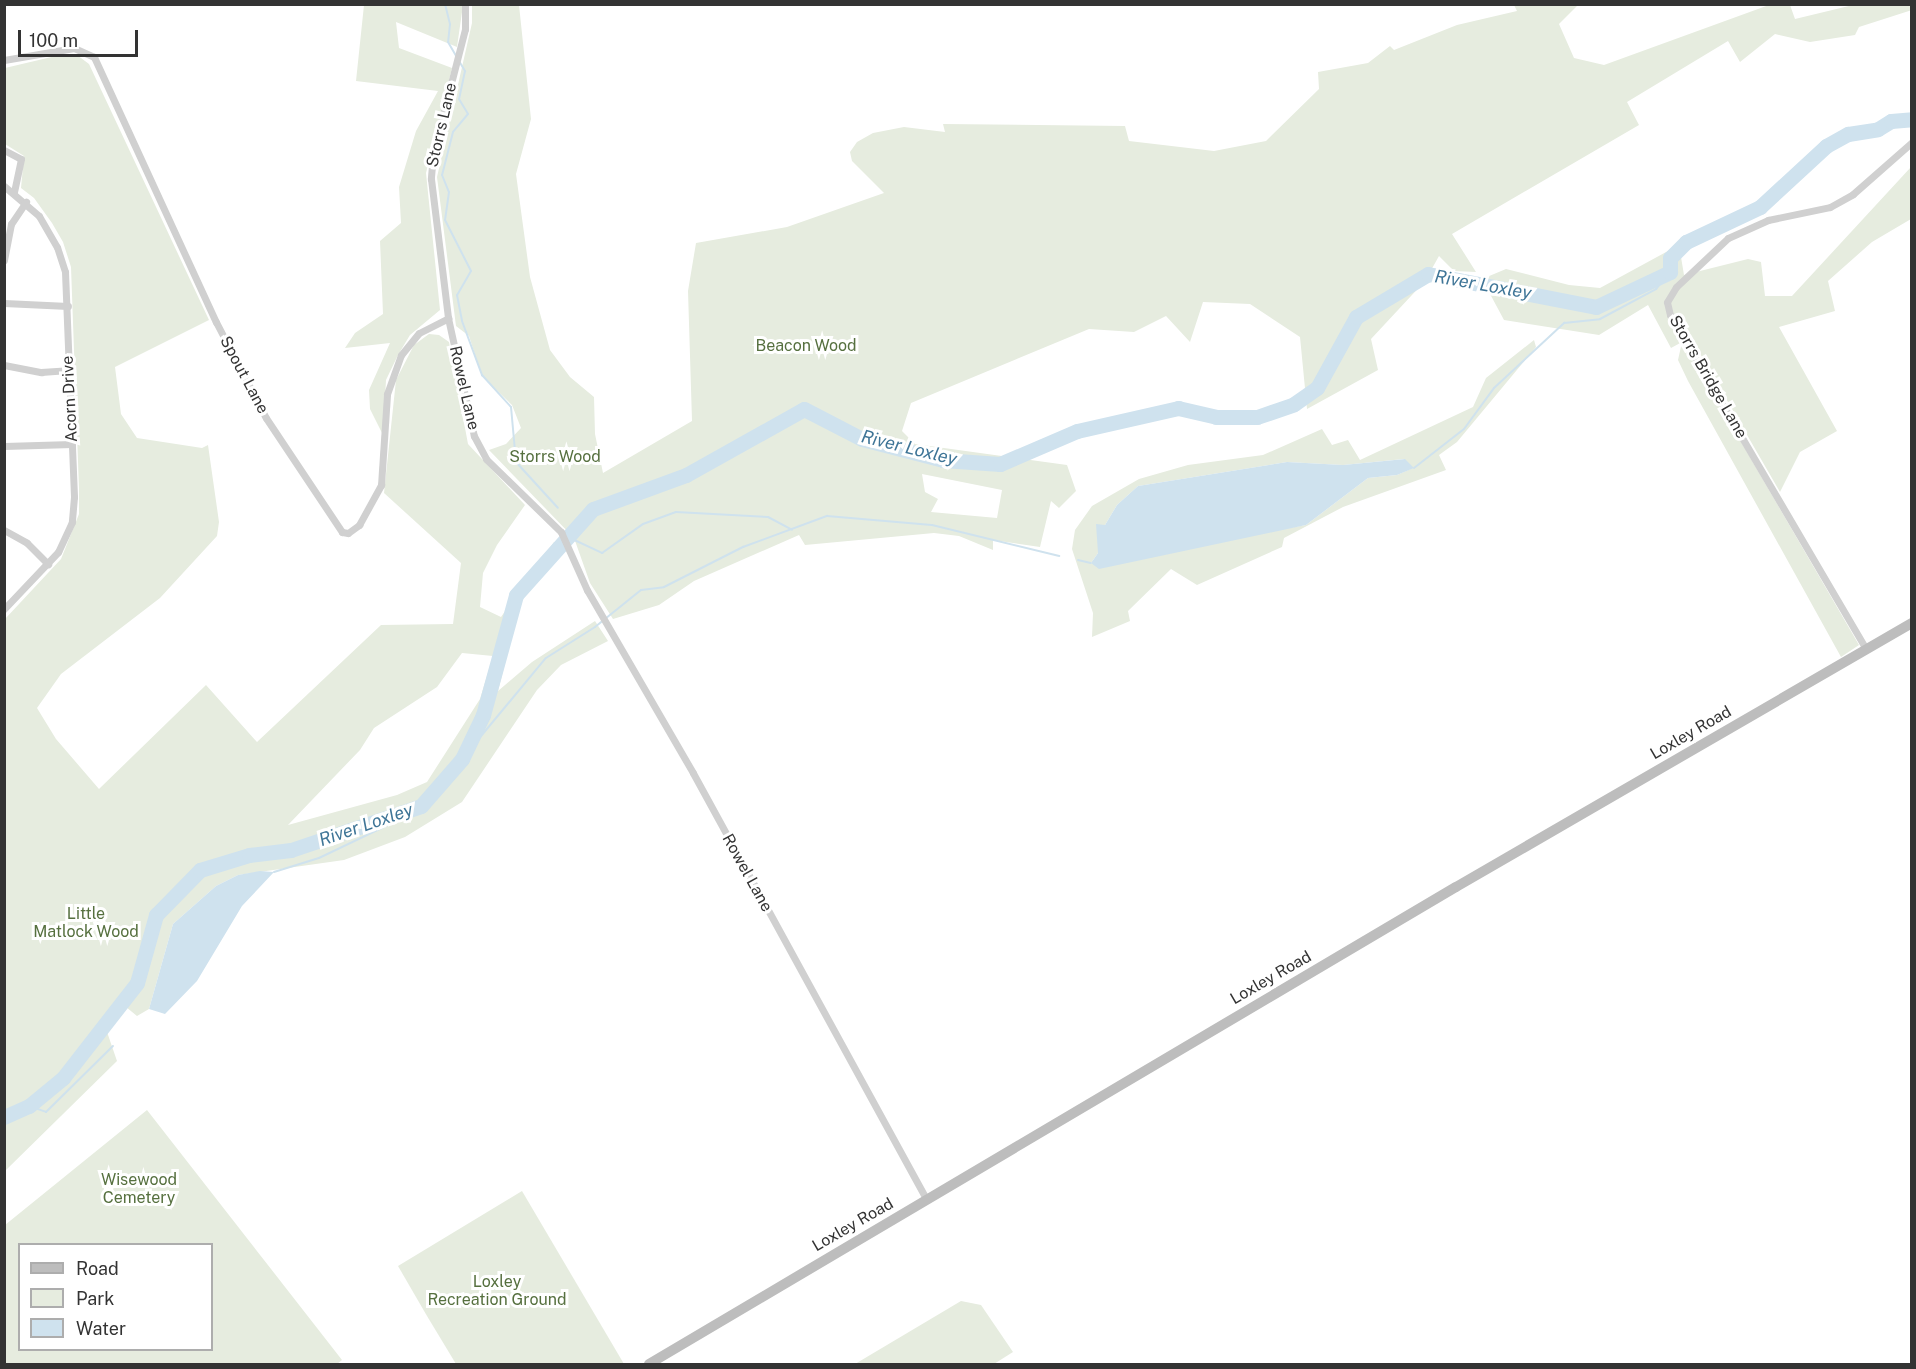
<!DOCTYPE html>
<html>
<head>
<meta charset="utf-8">
<style>
  body { margin:0 }
  #map { position:relative; width:1916px; height:1369px; overflow:hidden; background:#fff; font-family:"Public Sans",sans-serif }
  div>[style] { position:absolute }
  .green>* { inset:0; background:#e6ecdf }
  .water>* { inset:0; background:#cfe2ee }
  .stream>* { height:2px; margin:-1px; padding:0 1px; transform-origin:1px; border-radius:1px; background:#cfe2ee }
  .river>* { height:15px; margin:-7.5px; padding:0 7.5px; transform-origin:7.5px; border-radius:7.5px; background:#cfe2ee }
  .street>* { height:7px; margin:-3.5px; padding:0 3.5px; transform-origin:3.5px; border-radius:3.5px; background:#d0d0d0 }
  .secondary>* { height:10px; margin:-5px; padding:0 5px; transform-origin:5px; border-radius:5px; background:#bdbdbd }
  span { translate:-50% -50%; white-space:nowrap; text-align:center; line-height:1.15; -webkit-text-stroke:6px #fff; paint-order:stroke }
  .street-label { font-size:16px; color:#333 }
  .park-label { font-size:16px; color:#56703f }
  .water-label { font-size:18px; color:#3f7597; font-style:italic }
  .frame { position:absolute; inset:0; border:6px solid #333; pointer-events:none }
  .legend { position:absolute; left:18px; top:1243px; width:195px; height:108px; box-sizing:border-box; background:#fff; border:2px solid #adadad; margin:0; padding:8px 10px; list-style:none; font-size:18px; color:#333 }
  .legend li { display:flex; align-items:center; gap:12px; height:30px }
  .legend b { width:30px; border:2px solid #adadad }
  .scale { position:absolute; left:18px; top:30px; width:120px; height:27px; box-sizing:border-box; border:3px solid #333; border-top:0; padding-left:8px; font-size:18px; line-height:21px; white-space:nowrap; color:#333; -webkit-text-stroke:4px #fff; paint-order:stroke }
</style>
</head>
<body>
<div id="map">
  <div class="green">
    <i style="clip-path:polygon(364px 5px,463px 5px,457px 47px,396px 22px,399px 48px,452px 68px,426px 173px,440px 310px,410px 335px,398px 355px,386px 380px,383px 435px,370px 409px,369px 390px,390px 343px,345px 348px,355px 333px,383px 314px,380px 241px,401px 223px,399px 187px,416px 131px,438px 91px,356px 81px)"></i>
    <i style="clip-path:polygon(evenodd,472px 5px,519px 5px,531px 119px,516px 174px,530px 277px,550px 350px,570px 377px,594px 397px,595px 434px,603px 473px,692px 421px,688px 291px,696px 243px,787px 227px,884px 193px,852px 161px,850px 152px,857px 142px,873px 133px,904px 127px,945px 132px,943px 124px,1125px 126px,1129px 141px,1214px 151px,1266px 141px,1319px 89px,1318px 72px,1368px 63px,1390px 46px,1394px 50px,1457px 25px,1517px 11px,1514px 5px,1578px 5px,1559px 24px,1574px 58px,1604px 65px,1769px 5px,1790px 5px,1795px 19px,1853px 5px,1911px 5px,1912px 10px,1859px 27px,1855px 35px,1810px 42px,1775px 34px,1740px 62px,1728px 41px,1627px 102px,1639px 125px,1452px 234px,1476px 272px,1454px 271px,1439px 256px,1425px 281px,1371px 339px,1378px 370px,1307px 409px,1300px 337px,1250px 304px,1203px 302px,1190px 342px,1166px 316px,1134px 332px,1089px 329px,911px 403px,902px 431px,915px 444px,1067px 465px,1076px 491px,1059px 508px,1051px 501px,1040px 547px,993px 540px,993px 550px,959px 536px,934px 533px,805px 545px,799px 535px,694px 581px,659px 605px,613px 619px,590px 583px,574px 538px,489px 450px,506px 444px,521px 428px,512px 405px,482px 376px,469px 336px,456px 326px,437px 177px,472px 23px,472px 5px,922px 474px,1002px 490px,997px 518px,931px 512px,938px 499px,925px 492px,922px 474px)"></i>
    <i style="clip-path:polygon(evenodd,60px 55px,77px 55px,89px 64px,209px 320px,115px 367px,121px 414px,137px 438px,202px 448px,208px 445px,219px 522px,217px 536px,160px 598px,61px 674px,37px 708px,56px 739px,99px 789px,206px 685px,257px 742px,381px 625px,453px 624px,461px 563px,384px 493px,396px 380px,414px 345px,429px 334px,439px 335px,449px 342px,468px 444px,525px 505px,497px 545px,483px 573px,480px 607px,501px 617px,554px 542px,562px 554px,521px 600px,498px 691px,532px 662px,595px 621px,608px 641px,561px 665px,537px 690px,462px 802px,405px 837px,344px 860px,238px 875px,216px 886px,173px 924px,149px 1009px,137px 1016px,126px 1007px,106px 1029px,117px 1061px,5px 1171px,5px 619px,61px 559px,79px 514px,79px 489px,71px 267px,63px 242px,52px 223px,34px 198px,21px 188px,24px 156px,5px 144px,5px 68px,60px 55px,462px 653px,493px 656px,480px 699px,427px 782px,397px 795px,288px 825px,360px 750px,374px 728px,437px 687px,462px 653px)"></i>
    <i style="clip-path:polygon(1911px 167px,1911px 219px,1872px 242px,1828px 281px,1835px 311px,1779px 327px,1837px 431px,1800px 452px,1780px 492px,1691px 338px,1683px 342px,1859px 645px,1841px 657px,1688px 381px,1678px 360px,1682px 342px,1671px 348px,1648px 305px,1599px 335px,1504px 320px,1482px 279px,1506px 269px,1569px 285px,1600px 288px,1679px 245px,1684px 275px,1748px 259px,1761px 262px,1765px 296px,1792px 296px)"></i>
    <i style="clip-path:polygon(evenodd,1534px 340px,1536px 347px,1457px 442px,1439px 455px,1446px 470px,1343px 507px,1284px 538px,1282px 547px,1197px 585px,1171px 569px,1128px 611px,1130px 621px,1092px 637px,1093px 613px,1072px 549px,1075px 530px,1092px 506px,1139px 479px,1188px 465px,1263px 455px,1322px 429px,1332px 445px,1348px 440px,1360px 460px,1473px 407px,1486px 378px,1534px 340px,1404px 459px,1413px 468px,1397px 475px,1368px 478px,1306px 525px,1091px 563px,1098px 553px,1105px 525px,1117px 505px,1138px 486px,1287px 462px,1343px 465px,1404px 459px)"></i>
    <i style="clip-path:polygon(evenodd,147px 1110px,342px 1360px,337px 1364px,5px 1364px,5px 1225px,147px 1110px,20px 1244px,212px 1244px,212px 1350px,20px 1350px,20px 1244px)"></i>
    <i style="clip-path:polygon(522px 1191px,624px 1364px,456px 1364px,427px 1316px,398px 1266px)"></i>
    <i style="clip-path:polygon(961px 1301px,981px 1305px,1013px 1352px,994px 1364px,855px 1364px)"></i>
  </div>
  <div class="water">
    <i style="clip-path:polygon(1405px 459px,1414px 468px,1397px 475px,1368px 478px,1306px 525px,1099px 569px,1091px 563px,1098px 553px,1096px 524px,1105px 525px,1117px 505px,1138px 486px,1287px 462px,1343px 465px)"></i>
    <i style="clip-path:polygon(260px 871px,274px 872px,242px 906px,197px 981px,165px 1014px,149px 1009px,173px 924px,216px 886px,238px 875px)"></i>
  </div>
  <div class="stream">
    <i style="left:445px;top:4px;width:21px;rotate:76deg"></i>
    <i style="left:450px;top:24px;width:18px;rotate:96deg"></i>
    <i style="left:448px;top:42px;width:16px;rotate:60deg"></i>
    <i style="left:459px;top:61px;width:12px;rotate:59deg"></i>
    <i style="left:465px;top:71px;width:29px;rotate:102deg"></i>
    <i style="left:459px;top:99px;width:17px;rotate:59deg"></i>
    <i style="left:468px;top:114px;width:23px;rotate:130deg"></i>
    <i style="left:453px;top:132px;width:44px;rotate:104.3deg"></i>
    <i style="left:442px;top:175px;width:18px;rotate:68deg"></i>
    <i style="left:449px;top:192px;width:28px;rotate:98deg"></i>
    <i style="left:445px;top:220px;width:57px;rotate:63deg"></i>
    <i style="left:471px;top:271px;width:28px;rotate:120deg"></i>
    <i style="left:457px;top:295px;width:26px;rotate:79deg"></i>
    <i style="left:462px;top:321px;width:58px;rotate:69.7deg"></i>
    <i style="left:482px;top:375px;width:43px;rotate:47.8deg"></i>
    <i style="left:511px;top:407px;width:55px;rotate:84.8deg"></i>
    <i style="left:516px;top:462px;width:62px;rotate:47.6deg"></i>
    <i style="left:1414px;top:468px;width:63px;rotate:-38deg"></i>
    <i style="left:1464px;top:429px;width:51px;rotate:-53.8deg"></i>
    <i style="left:1494px;top:388px;width:96px;rotate:-42.9deg"></i>
    <i style="left:1564px;top:323px;width:36px;rotate:-6deg"></i>
    <i style="left:1600px;top:319px;width:64px;rotate:-28.2deg"></i>
    <i style="left:1656px;top:289px;width:22px;rotate:-51deg"></i>
    <i style="left:568px;top:537px;width:38px;rotate:25deg"></i>
    <i style="left:602px;top:553px;width:50px;rotate:-35.3deg"></i>
    <i style="left:643px;top:524px;width:35px;rotate:-20deg"></i>
    <i style="left:676px;top:512px;width:92px;rotate:3.1deg"></i>
    <i style="left:768px;top:517px;width:27px;rotate:28deg"></i>
    <i style="left:1078px;top:560px;width:13px;rotate:13deg"></i>
    <i style="left:462px;top:759px;width:131px;rotate:-50.3deg"></i>
    <i style="left:546px;top:658px;width:58px;rotate:-32.3deg"></i>
    <i style="left:595px;top:627px;width:59px;rotate:-38.8deg"></i>
    <i style="left:641px;top:590px;width:23px;rotate:-7deg"></i>
    <i style="left:664px;top:587px;width:89px;rotate:-26.9deg"></i>
    <i style="left:743px;top:547px;width:90px;rotate:-20.3deg"></i>
    <i style="left:827px;top:516px;width:105px;rotate:4.9deg"></i>
    <i style="left:932px;top:525px;width:131px;rotate:13.7deg"></i>
    <i style="left:274px;top:872px;width:47px;rotate:-17.3deg"></i>
    <i style="left:319px;top:858px;width:93px;rotate:-25.5deg"></i>
    <i style="left:403px;top:818px;width:8px;rotate:-60deg"></i>
    <i style="left:29px;top:1106px;width:18px;rotate:19deg"></i>
    <i style="left:46px;top:1112px;width:94px;rotate:-44.6deg"></i>
  </div>
  <div class="river">
    <i style="left:4px;top:1117px;width:27px;rotate:-24deg"></i>
    <i style="left:29px;top:1106px;width:44px;rotate:-39.5deg"></i>
    <i style="left:63px;top:1078px;width:120px;rotate:-52.1deg"></i>
    <i style="left:137px;top:983px;width:71px;rotate:-74.4deg"></i>
    <i style="left:156px;top:915px;width:63px;rotate:-45.6deg"></i>
    <i style="left:200px;top:870px;width:51px;rotate:-17deg"></i>
    <i style="left:249px;top:855px;width:42px;rotate:-6.8deg"></i>
    <i style="left:291px;top:850px;width:137px;rotate:-18.7deg"></i>
    <i style="left:421px;top:806px;width:62px;rotate:-48.9deg"></i>
    <i style="left:462px;top:759px;width:49px;rotate:-64.5deg"></i>
    <i style="left:483px;top:715px;width:124px;rotate:-74.6deg"></i>
    <i style="left:516px;top:595px;width:115px;rotate:-48.2deg"></i>
    <i style="left:593px;top:509px;width:99px;rotate:-20.1deg"></i>
    <i style="left:686px;top:475px;width:135px;rotate:-29.2deg"></i>
    <i style="left:804px;top:409px;width:65px;rotate:27.3deg"></i>
    <i style="left:862px;top:439px;width:84px;rotate:14.5deg"></i>
    <i style="left:943px;top:460px;width:57px;rotate:4deg"></i>
    <i style="left:1000px;top:464px;width:84px;rotate:-23.2deg"></i>
    <i style="left:1077px;top:431px;width:104px;rotate:-12.8deg"></i>
    <i style="left:1178px;top:408px;width:39px;rotate:13deg"></i>
    <i style="left:1216px;top:417px;width:41px"></i>
    <i style="left:1257px;top:417px;width:39px;rotate:-19deg"></i>
    <i style="left:1294px;top:404px;width:28px;rotate:-35deg"></i>
    <i style="left:1317px;top:388px;width:81px;rotate:-61.2deg"></i>
    <i style="left:1356px;top:317px;width:84px;rotate:-30.8deg"></i>
    <i style="left:1428px;top:274px;width:171px;rotate:11.1deg"></i>
    <i style="left:1596px;top:307px;width:82px;rotate:-25.3deg"></i>
    <i style="left:1670px;top:272px;width:14px;rotate:-90deg"></i>
    <i style="left:1670px;top:258px;width:23px;rotate:-45deg"></i>
    <i style="left:1686px;top:242px;width:82px;rotate:-25.3deg"></i>
    <i style="left:1760px;top:207px;width:90px;rotate:-42.7deg"></i>
    <i style="left:1826px;top:146px;width:25px;rotate:-29deg"></i>
    <i style="left:1848px;top:134px;width:30px;rotate:-9deg"></i>
    <i style="left:1878px;top:129px;width:15px;rotate:-32deg"></i>
    <i style="left:1891px;top:121px;width:21px;rotate:-5deg"></i>
  </div>
  <div class="street">
    <i style="left:465px;top:4px;width:25px;rotate:90deg"></i>
    <i style="left:465px;top:29px;width:129px;rotate:104.4deg"></i>
    <i style="left:433px;top:154px;width:25px;rotate:95deg"></i>
    <i style="left:431px;top:179px;width:140px;rotate:83deg"></i>
    <i style="left:448px;top:318px;width:121px;rotate:77.6deg"></i>
    <i style="left:474px;top:436px;width:26px;rotate:62deg"></i>
    <i style="left:486px;top:459px;width:105px;rotate:44.2deg"></i>
    <i style="left:561px;top:532px;width:64px;rotate:65.9deg"></i>
    <i style="left:587px;top:590px;width:211px;rotate:59.9deg"></i>
    <i style="left:693px;top:773px;width:486px;rotate:61.3deg"></i>
    <i style="left:4px;top:60px;width:71px;rotate:-9.7deg"></i>
    <i style="left:74px;top:48px;width:22px;rotate:24deg"></i>
    <i style="left:94px;top:57px;width:292px;rotate:65.3deg"></i>
    <i style="left:216px;top:322px;width:108px;rotate:62.5deg"></i>
    <i style="left:266px;top:418px;width:137px;rotate:56.3deg"></i>
    <i style="left:342px;top:532px;width:6px;rotate:9deg"></i>
    <i style="left:348px;top:533px;width:14px;rotate:-36deg"></i>
    <i style="left:359px;top:525px;width:46px;rotate:-61.2deg"></i>
    <i style="left:381px;top:485px;width:91px;rotate:-86.2deg"></i>
    <i style="left:387px;top:394px;width:41px;rotate:-70.3deg"></i>
    <i style="left:401px;top:355px;width:28px;rotate:-51deg"></i>
    <i style="left:419px;top:333px;width:33px;rotate:-27deg"></i>
    <i style="left:4px;top:150px;width:19px;rotate:28deg"></i>
    <i style="left:21px;top:159px;width:34px;rotate:102deg"></i>
    <i style="left:4px;top:186px;width:46px;rotate:40.6deg"></i>
    <i style="left:39px;top:216px;width:36px;rotate:60deg"></i>
    <i style="left:57px;top:247px;width:26px;rotate:72deg"></i>
    <i style="left:65px;top:272px;width:225px;rotate:87.7deg"></i>
    <i style="left:74px;top:497px;width:25px;rotate:95deg"></i>
    <i style="left:72px;top:522px;width:33px;rotate:115deg"></i>
    <i style="left:58px;top:552px;width:79px;rotate:133.5deg"></i>
    <i style="left:4px;top:260px;width:37px;rotate:-79deg"></i>
    <i style="left:11px;top:224px;width:27px;rotate:-56deg"></i>
    <i style="left:4px;top:303px;width:64px;rotate:2.7deg"></i>
    <i style="left:4px;top:365px;width:38px;rotate:11deg"></i>
    <i style="left:41px;top:372px;width:27px;rotate:-4deg"></i>
    <i style="left:4px;top:446px;width:68px;rotate:-1.7deg"></i>
    <i style="left:4px;top:530px;width:26px;rotate:29deg"></i>
    <i style="left:27px;top:543px;width:30px;rotate:45deg"></i>
    <i style="left:1866px;top:649px;width:387px;rotate:-120.4deg"></i>
    <i style="left:1670px;top:315px;width:13px;rotate:-103deg"></i>
    <i style="left:1667px;top:302px;width:17px;rotate:-59deg"></i>
    <i style="left:1676px;top:287px;width:71px;rotate:-43.3deg"></i>
    <i style="left:1728px;top:238px;width:44px;rotate:-24.2deg"></i>
    <i style="left:1768px;top:220px;width:63px;rotate:-11.8deg"></i>
    <i style="left:1830px;top:207px;width:26px;rotate:-29deg"></i>
    <i style="left:1853px;top:194px;width:79px;rotate:-41.4deg"></i>
  </div>
  <div class="secondary">
    <i style="left:649px;top:1364px;width:937px;rotate:-30.59deg"></i>
    <i style="left:1456px;top:887px;width:527px;rotate:-30.07deg"></i>
  </div>
  <div class="street-label">
    <span style="left:442px;top:125px;rotate:-77deg">Storrs Lane</span>
    <span style="left:244px;top:375px;rotate:62deg">Spout Lane</span>
    <span style="left:1708px;top:377px;rotate:60deg">Storrs Bridge Lane</span>
    <span style="left:464px;top:388px;rotate:77deg">Rowel Lane</span>
    <span style="left:70px;top:399px;rotate:-93deg">Acorn Drive</span>
    <span style="left:1691px;top:733px;rotate:-30deg">Loxley Road</span>
    <span style="left:747px;top:873px;rotate:61deg">Rowel Lane</span>
    <span style="left:1271px;top:978px;rotate:-30deg">Loxley Road</span>
    <span style="left:853px;top:1225px;rotate:-30deg">Loxley Road</span>
  </div>
  <div class="park-label">
    <span style="left:806px;top:346px">Beacon Wood</span>
    <span style="left:555px;top:457px">Storrs Wood</span>
    <span style="left:86px;top:923px">Little<br>Matlock Wood</span>
    <span style="left:139px;top:1189px">Wisewood<br>Cemetery</span>
    <span style="left:497px;top:1291px">Loxley<br>Recreation Ground</span>
  </div>
  <div class="water-label">
    <span style="left:1483px;top:285px;rotate:10deg">River Loxley</span>
    <span style="left:909px;top:448px;rotate:14deg">River Loxley</span>
    <span style="left:366px;top:825px;rotate:-19deg">River Loxley</span>
  </div>
  <div class="frame"></div>
  <ul class="legend">
  <li><b style="height:8px;background:#bdbdbd"></b>Road</li>
  <li><b style="height:16px;background:#e6ecdf"></b>Park</li>
  <li><b style="height:16px;background:#cfe2ee"></b>Water</li>
  </ul>
  <div class="scale">100 m</div>
</div>
</body>
</html>
